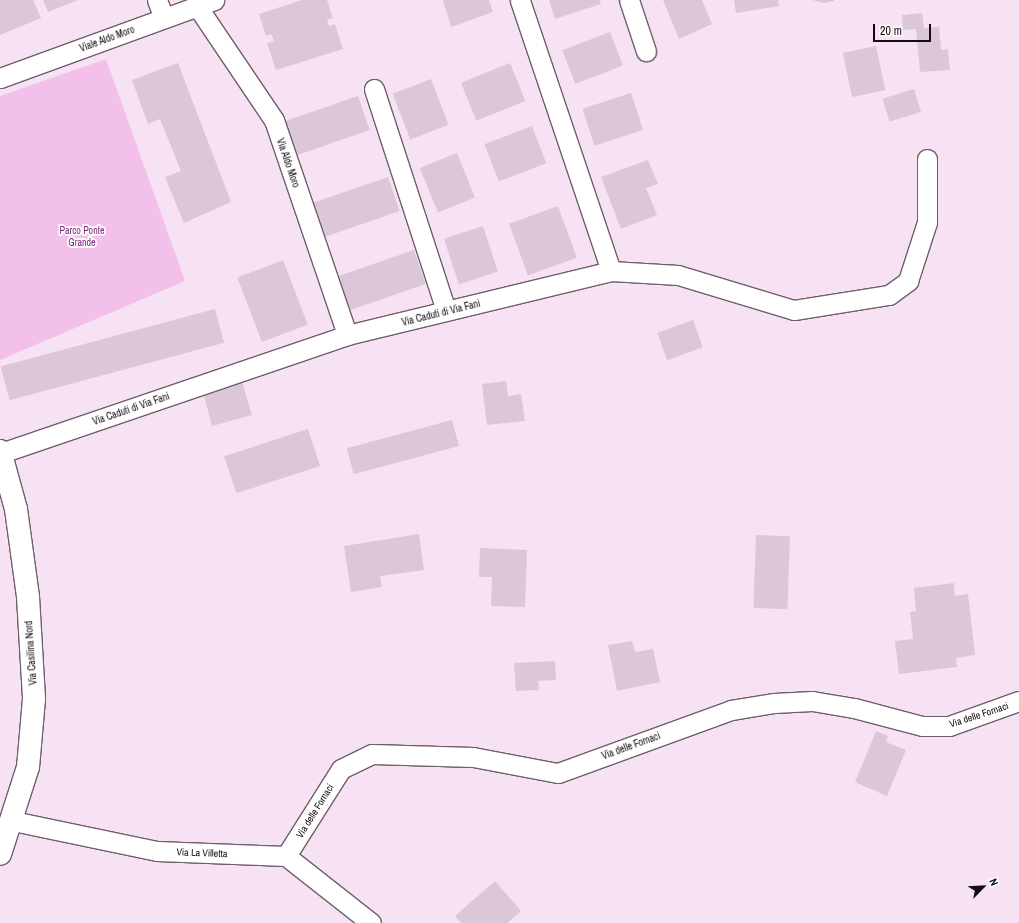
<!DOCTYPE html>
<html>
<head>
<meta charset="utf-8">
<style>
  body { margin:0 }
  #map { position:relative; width:1019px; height:923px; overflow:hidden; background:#f6e2f2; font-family:"Archivo Narrow",sans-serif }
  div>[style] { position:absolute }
  .green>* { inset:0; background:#f2c0eb }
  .building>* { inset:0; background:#dbc7d7; transform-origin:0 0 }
  .roads { filter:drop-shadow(1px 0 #6f5e6c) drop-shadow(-1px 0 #6f5e6c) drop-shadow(0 1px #6f5e6c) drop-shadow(0 -1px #6f5e6c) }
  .minor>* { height:19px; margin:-9.5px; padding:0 9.5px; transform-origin:9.5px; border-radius:9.5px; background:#fff }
  .tertiary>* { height:22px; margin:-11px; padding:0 11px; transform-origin:11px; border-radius:11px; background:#fff }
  span { translate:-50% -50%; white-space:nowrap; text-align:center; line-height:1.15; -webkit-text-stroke:3.5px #fff; paint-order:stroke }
  .street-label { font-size:10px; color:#130c12 }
  .park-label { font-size:10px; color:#7e2477 }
  .north { position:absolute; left:963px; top:867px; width:40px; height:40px; -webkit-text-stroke:3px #fff; paint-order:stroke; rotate:66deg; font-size:11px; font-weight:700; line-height:16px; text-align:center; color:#130c12 }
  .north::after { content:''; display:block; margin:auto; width:14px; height:18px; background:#130c12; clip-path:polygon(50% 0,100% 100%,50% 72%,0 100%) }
  .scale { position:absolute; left:873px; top:24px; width:58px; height:18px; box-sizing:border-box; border:2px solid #130c12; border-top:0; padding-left:5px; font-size:12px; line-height:14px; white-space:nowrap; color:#130c12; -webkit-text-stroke:3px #fff; paint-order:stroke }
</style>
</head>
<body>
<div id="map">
  <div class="green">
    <i style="clip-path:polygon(106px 59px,185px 281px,0 360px,0 96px)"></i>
  </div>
  <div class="building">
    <i style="clip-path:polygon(0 0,33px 0,41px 18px,0 35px)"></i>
    <i style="clip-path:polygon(43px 0,78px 0,48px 12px)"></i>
    <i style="clip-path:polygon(302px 0,327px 0,333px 18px,327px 20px,329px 26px,335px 24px,343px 49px,276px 70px,267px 43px,274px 41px,271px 34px,266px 36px,259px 14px)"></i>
    <i style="clip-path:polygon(443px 0,489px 0,493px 12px,451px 27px)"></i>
    <i style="clip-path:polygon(549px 0,600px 0,601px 4px,555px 19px)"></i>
    <i style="clip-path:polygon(663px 0,702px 0,712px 24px,679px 39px)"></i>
    <i style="clip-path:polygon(734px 0,778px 0,779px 6px,736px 13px)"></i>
    <i style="clip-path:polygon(812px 0,834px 0,834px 1px,824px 3px)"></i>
    <i style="clip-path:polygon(922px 13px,924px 28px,939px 27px,941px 50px,948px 49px,950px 70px,920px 72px,916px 29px,903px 30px,902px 15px)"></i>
    <i style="left:610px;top:32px;width:36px;height:51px;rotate:69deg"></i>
    <i style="left:876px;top:46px;width:45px;height:34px;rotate:78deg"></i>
    <i style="clip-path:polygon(178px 63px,231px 202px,184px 223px,165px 177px,181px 171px,160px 119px,148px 124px,132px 80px)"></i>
    <i style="left:510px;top:63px;width:41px;height:53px;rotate:68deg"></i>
    <i style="left:431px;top:79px;width:49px;height:41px;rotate:69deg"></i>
    <i style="left:914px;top:89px;width:24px;height:33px;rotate:73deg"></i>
    <i style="left:631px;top:93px;width:39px;height:51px;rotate:72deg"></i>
    <i style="left:358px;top:96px;width:36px;height:84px;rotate:71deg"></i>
    <i style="left:532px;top:126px;width:40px;height:51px;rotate:69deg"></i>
    <i style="left:457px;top:153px;width:48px;height:40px;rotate:68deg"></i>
    <i style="clip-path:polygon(648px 160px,658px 184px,646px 188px,657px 215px,621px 229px,601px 177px)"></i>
    <i style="left:388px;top:177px;width:36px;height:82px;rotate:71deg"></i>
    <i style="left:558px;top:206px;width:55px;height:52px;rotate:70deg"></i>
    <i style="left:483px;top:226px;width:48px;height:41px;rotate:72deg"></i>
    <i style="left:414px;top:250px;width:36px;height:82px;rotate:71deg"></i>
    <i style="left:283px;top:260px;width:69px;height:49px;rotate:69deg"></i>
    <i style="left:215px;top:309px;width:35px;height:222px;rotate:75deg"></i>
    <i style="left:693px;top:320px;width:29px;height:38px;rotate:70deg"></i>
    <i style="clip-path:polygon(225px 381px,226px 386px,242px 382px,252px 415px,212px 426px,202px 388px)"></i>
    <i style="clip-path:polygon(506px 381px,508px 396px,521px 394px,525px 421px,487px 425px,482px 384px)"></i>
    <i style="left:452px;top:420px;width:27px;height:109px;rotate:75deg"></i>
    <i style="left:308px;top:429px;width:39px;height:88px;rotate:72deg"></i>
    <i style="clip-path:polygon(419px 534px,424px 570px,380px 576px,382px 587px,351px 592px,344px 546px)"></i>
    <i style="left:756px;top:535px;width:34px;height:73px;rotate:2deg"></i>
    <i style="clip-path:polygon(480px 548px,527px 550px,525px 607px,491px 606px,492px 577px,479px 577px)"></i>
    <i style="clip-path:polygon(954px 583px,955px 596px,968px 594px,975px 655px,956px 658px,957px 667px,899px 674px,895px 641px,913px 639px,910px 612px,916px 611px,914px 588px)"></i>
    <i style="clip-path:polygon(632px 641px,635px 652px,653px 649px,660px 682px,617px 691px,608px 645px)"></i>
    <i style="clip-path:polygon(555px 661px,556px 680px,538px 681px,539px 690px,516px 691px,514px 663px)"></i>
    <i style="clip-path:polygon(876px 731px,888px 736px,886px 742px,906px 750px,887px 796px,855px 782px)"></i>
    <i style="clip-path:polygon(495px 881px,521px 911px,507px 923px,461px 923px,455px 916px)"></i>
  </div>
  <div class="roads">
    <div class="minor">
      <i style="left:157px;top:0;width:19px;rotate:69deg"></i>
      <i style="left:629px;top:0;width:54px;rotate:71.6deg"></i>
      <i style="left:197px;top:6px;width:138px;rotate:56deg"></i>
      <i style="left:274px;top:120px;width:227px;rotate:71.2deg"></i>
      <i style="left:0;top:78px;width:228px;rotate:-20deg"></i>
      <i style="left:374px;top:89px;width:233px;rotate:72deg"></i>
      <i style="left:611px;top:271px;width:67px;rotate:3.4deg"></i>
      <i style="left:678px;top:275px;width:121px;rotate:16.8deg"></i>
      <i style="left:794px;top:310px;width:96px;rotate:-9deg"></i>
      <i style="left:889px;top:295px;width:24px;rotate:-36deg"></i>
      <i style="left:908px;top:281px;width:62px;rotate:-72.1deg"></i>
      <i style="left:927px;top:222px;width:63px;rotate:-90deg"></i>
      <i style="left:1px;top:453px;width:366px;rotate:-18.8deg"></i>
      <i style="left:347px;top:335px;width:272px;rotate:-13.6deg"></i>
      <i style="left:611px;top:271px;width:286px;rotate:-108.6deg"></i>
      <i style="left:13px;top:821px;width:147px;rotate:11.8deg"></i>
      <i style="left:157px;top:851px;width:129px;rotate:2.2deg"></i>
      <i style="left:286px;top:856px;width:108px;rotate:38.2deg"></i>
      <i style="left:286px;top:856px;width:103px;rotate:-57.7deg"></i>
      <i style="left:341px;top:769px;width:34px;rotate:-26deg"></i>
      <i style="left:372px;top:754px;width:101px;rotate:1.7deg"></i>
      <i style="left:473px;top:757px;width:86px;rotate:10.7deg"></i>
      <i style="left:558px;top:773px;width:184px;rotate:-20deg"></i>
      <i style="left:731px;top:710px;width:44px;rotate:-9.2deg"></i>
      <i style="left:774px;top:703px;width:38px;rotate:-3deg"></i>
      <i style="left:812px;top:701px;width:43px;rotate:9.5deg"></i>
      <i style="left:854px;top:708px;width:70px;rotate:14.8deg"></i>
      <i style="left:922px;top:726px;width:27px"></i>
      <i style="left:949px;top:726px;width:74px;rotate:-19.7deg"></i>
    </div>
    <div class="tertiary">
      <i style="left:0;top:451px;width:60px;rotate:74.6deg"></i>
      <i style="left:16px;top:509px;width:89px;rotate:82.2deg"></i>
      <i style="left:28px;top:597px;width:102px;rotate:86.6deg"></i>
      <i style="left:34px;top:699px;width:68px;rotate:95deg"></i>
      <i style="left:28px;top:767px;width:91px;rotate:107.8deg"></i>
    </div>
  </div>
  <div class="street-label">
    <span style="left:107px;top:39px;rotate:-20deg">Viale Aldo Moro</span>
    <span style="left:288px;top:163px;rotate:71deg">Via Aldo Moro</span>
    <span style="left:441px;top:313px;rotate:-14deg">Via Caduti di Via Fani</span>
    <span style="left:131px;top:409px;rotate:-19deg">Via Caduti di Via Fani</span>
    <span style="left:31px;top:653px;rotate:-94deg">Via Casilina Nord</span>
    <span style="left:979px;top:715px;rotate:-18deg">Via delle Fornaci</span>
    <span style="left:631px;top:746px;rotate:-20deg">Via delle Fornaci</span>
    <span style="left:315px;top:811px;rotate:-58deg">Via delle Fornaci</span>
    <span style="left:202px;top:853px;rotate:2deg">Via La Villetta</span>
  </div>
  <div class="park-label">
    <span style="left:82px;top:236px">Parco Ponte<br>Grande</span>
  </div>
  <div class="north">N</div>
  <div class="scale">20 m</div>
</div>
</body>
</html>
